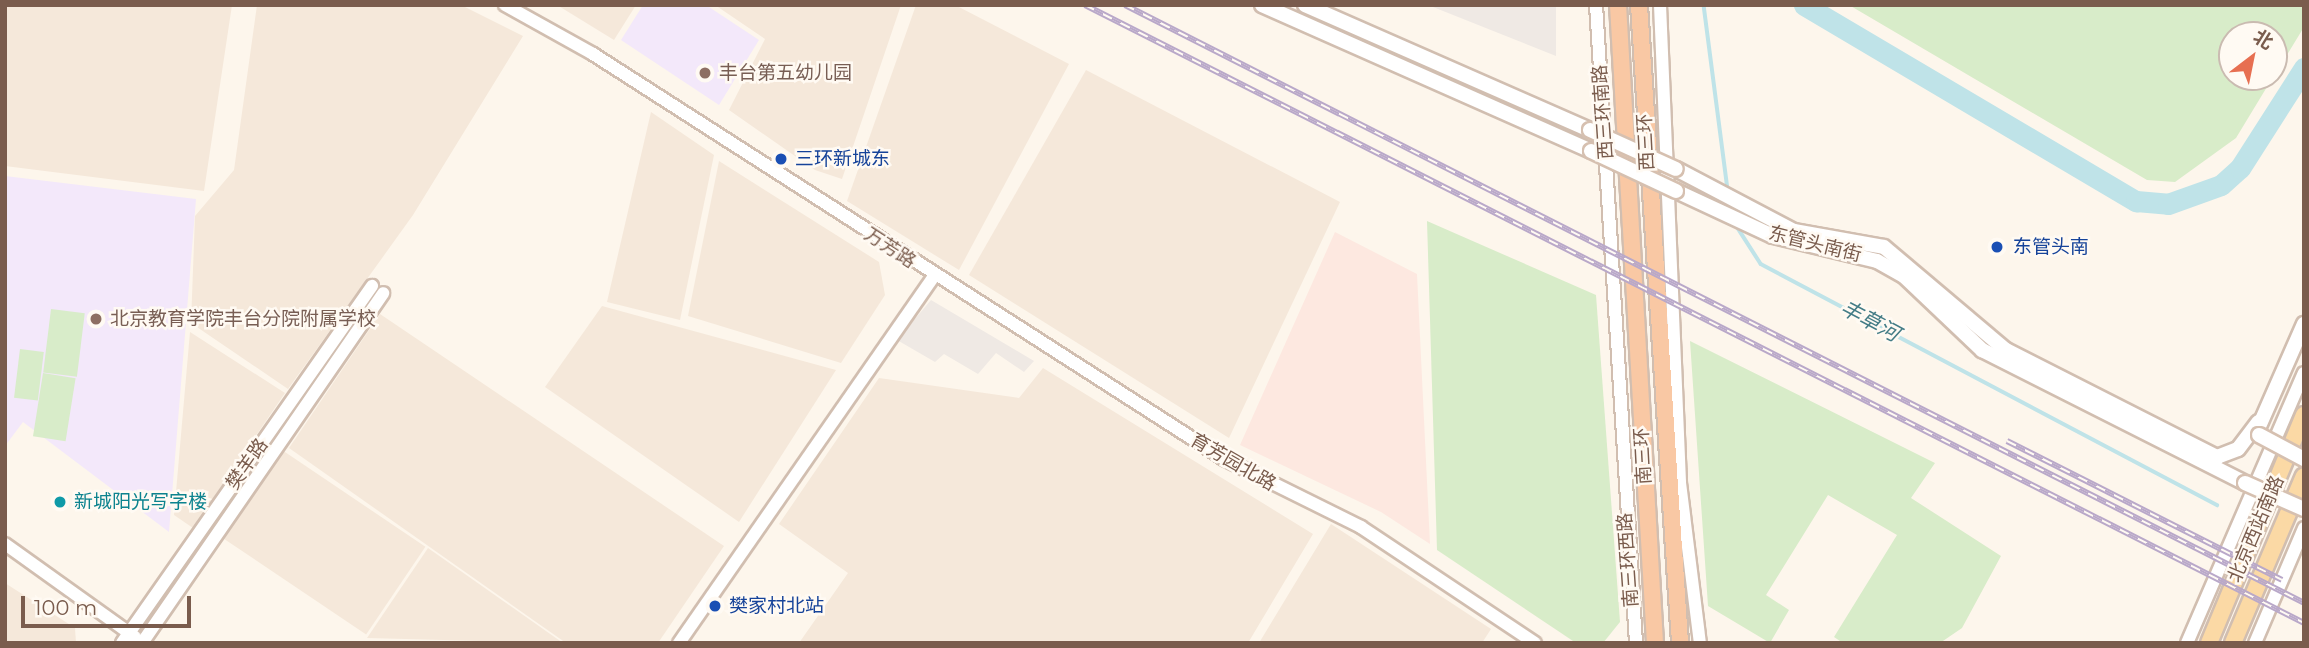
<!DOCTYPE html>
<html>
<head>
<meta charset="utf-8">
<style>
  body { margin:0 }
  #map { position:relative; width:2309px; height:648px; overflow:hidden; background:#fdf6ec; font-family:Montserrat,"Noto Sans SC",sans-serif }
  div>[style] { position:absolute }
  .residential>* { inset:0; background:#f5e8da; transform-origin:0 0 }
  .commercial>* { inset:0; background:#fde8e0 }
  .industrial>* { inset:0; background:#efe9e4 }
  .education>* { inset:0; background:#f3e8fa }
  .green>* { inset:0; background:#d8ecc9; transform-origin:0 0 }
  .stream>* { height:3.5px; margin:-1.75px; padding:0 1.75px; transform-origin:1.75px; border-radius:1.75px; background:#bfe3e8 }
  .river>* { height:21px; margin:-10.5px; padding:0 10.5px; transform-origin:10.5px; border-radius:10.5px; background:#bfe3e8 }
  .roads { filter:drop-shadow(2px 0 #d1beb0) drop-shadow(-2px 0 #d1beb0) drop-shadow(0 2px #d1beb0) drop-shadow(0 -2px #d1beb0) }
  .tertiary>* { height:12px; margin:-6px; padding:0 6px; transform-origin:6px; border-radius:6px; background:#fff }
  .secondary>* { height:14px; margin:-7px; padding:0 7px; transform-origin:7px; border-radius:7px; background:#fff }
  .primary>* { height:16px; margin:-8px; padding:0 8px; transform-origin:8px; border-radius:8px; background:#fbd9a5 }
  .trunk>* { height:16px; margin:-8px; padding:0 8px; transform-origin:8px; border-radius:8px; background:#f9c8a4 }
  .rail>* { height:6px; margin-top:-3px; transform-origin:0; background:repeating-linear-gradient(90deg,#fffaf3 0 10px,#b9a8c9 0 20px); box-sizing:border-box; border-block:2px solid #b9a8c9 }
  .bridges { filter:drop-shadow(2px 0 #d6c0b0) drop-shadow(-2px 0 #d6c0b0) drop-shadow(0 2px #d6c0b0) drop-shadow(0 -2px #d6c0b0) }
  .secondary-bridge>* { height:14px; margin:-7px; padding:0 7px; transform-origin:7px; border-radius:7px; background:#fff }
  .dots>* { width:19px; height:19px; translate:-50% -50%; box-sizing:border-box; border:4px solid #fffaf3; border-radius:50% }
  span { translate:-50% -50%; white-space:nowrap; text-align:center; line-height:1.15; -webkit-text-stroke:5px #fffaf3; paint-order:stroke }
  .education-label { font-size:19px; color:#785e54 }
  .left { translate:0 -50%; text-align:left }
  .street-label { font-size:19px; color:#7a5c4d }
  .transit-label { font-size:19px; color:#164399 }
  .culture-label { font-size:19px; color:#0d838f }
  .water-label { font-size:21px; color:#437c86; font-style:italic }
  .frame { position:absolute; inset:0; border:7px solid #7a5c4d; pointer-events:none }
  .north { position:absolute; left:2218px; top:21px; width:70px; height:70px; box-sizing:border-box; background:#fffaf3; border:2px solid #cabbb1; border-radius:50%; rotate:32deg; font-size:19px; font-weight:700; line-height:28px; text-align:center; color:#7a5c4d }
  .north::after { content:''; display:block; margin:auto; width:24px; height:32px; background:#e76f51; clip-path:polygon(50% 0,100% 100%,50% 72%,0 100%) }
  .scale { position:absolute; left:21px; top:596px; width:170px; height:32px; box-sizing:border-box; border:4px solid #7a5c4d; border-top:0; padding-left:9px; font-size:21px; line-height:24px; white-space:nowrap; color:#7a5c4d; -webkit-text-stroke:5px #fffaf3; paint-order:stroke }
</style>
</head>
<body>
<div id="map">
  <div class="residential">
    <i style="clip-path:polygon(5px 5px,232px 5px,204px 191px,5px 166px)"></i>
    <i style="clip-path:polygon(257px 5px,461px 5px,523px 36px,413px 215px,288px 389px,191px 323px,195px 216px,234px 170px)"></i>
    <i style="clip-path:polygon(557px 5px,636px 5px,614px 40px)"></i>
    <i style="clip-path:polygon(715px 5px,901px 5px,842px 179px,815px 170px,729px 110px,765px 39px)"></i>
    <i style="clip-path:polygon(916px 5px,955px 5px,1069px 64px,959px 270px,847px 201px)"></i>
    <i style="clip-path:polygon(1086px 70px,1340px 202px,1229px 438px,969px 275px)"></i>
    <i style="clip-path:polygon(651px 112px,714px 155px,680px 320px,607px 302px)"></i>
    <i style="clip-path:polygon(719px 161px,879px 262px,885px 295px,841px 363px,688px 316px)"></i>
    <i style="clip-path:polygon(602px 306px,836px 370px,739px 522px,545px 387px)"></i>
    <i style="clip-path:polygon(380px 314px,724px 546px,658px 643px,566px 643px,289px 448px)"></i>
    <i style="clip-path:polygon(190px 332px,285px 393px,193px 528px,174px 515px)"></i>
    <i style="clip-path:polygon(1043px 368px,1313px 534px,1248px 643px,799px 643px,848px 573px,779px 524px,879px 378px,1019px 398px)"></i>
    <i style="left:282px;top:450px;width:173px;height:106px;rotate:34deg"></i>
    <i style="clip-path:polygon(1331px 524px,1491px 629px,1482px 643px,1259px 643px)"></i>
    <i style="clip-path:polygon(428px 548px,563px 643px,367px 638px)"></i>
    <i style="clip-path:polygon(5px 583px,75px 628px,76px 643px,5px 643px)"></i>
  </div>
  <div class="commercial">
    <i style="clip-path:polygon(1335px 232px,1417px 274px,1430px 544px,1381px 512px,1240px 445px)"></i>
  </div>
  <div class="industrial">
    <i style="clip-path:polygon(1428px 5px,1556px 5px,1556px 56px)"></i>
    <i style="clip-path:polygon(931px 300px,1034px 361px,1024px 372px,996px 353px,978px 374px,944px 354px,935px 362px,897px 340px)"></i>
  </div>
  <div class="education">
    <i style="clip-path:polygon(643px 5px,706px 5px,759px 40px,719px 105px,621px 40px)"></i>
    <i style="clip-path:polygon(5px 176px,196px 199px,169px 532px,23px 422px,5px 446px)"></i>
  </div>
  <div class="green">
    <i style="clip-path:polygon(1849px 5px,2304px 5px,2304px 27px,2274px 76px,2274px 35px,2232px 35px,2232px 77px,2273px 77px,2236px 138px,2175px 182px,2147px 180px)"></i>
    <i style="clip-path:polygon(1427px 221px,1596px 295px,1620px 622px,1603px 643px,1576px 643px,1437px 550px)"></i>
    <i style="left:51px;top:309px;width:34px;height:64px;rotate:7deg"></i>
    <i style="clip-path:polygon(1690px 341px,1935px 463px,1911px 498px,2001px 556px,1962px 628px,1940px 643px,1843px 643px,1834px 637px,1897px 535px,1828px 495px,1766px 595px,1789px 610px,1770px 643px,1708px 606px)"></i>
    <i style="left:20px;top:349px;width:24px;height:49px;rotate:7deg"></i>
    <i style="left:43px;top:373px;width:33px;height:64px;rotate:9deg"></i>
  </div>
  <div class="stream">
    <i style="left:1704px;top:5px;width:188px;rotate:82.6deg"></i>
    <i style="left:1736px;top:225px;width:46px;rotate:57.3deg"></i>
    <i style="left:1761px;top:264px;width:516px;rotate:27.86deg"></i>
  </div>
  <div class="river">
    <i style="left:1804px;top:5px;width:386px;rotate:30.6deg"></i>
    <i style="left:2136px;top:201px;width:32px;rotate:5deg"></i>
    <i style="left:2168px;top:204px;width:56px;rotate:-19.7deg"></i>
    <i style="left:2221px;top:185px;width:25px;rotate:-42deg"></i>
    <i style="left:2240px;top:168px;width:119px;rotate:-57.4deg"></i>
  </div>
  <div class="roads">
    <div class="tertiary">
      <i style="left:505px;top:5px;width:101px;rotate:29.1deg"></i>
      <i style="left:593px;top:54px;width:750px;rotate:32.69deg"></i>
      <i style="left:1224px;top:459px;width:153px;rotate:26.4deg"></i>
      <i style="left:1361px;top:527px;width:209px;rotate:33.7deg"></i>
      <i style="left:1596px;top:5px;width:639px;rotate:86.41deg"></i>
      <i style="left:1660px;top:5px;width:478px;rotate:87.6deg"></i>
      <i style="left:1680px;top:483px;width:161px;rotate:82.9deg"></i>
      <i style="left:5px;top:544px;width:160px;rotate:35.6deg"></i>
      <i style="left:122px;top:643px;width:436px;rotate:-55deg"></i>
      <i style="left:142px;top:643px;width:425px;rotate:-55.4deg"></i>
      <i style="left:679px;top:643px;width:446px;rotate:-55.2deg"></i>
      <i style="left:2187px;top:643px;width:294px;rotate:-66.6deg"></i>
      <i style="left:2255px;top:643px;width:125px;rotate:-66.9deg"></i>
    </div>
    <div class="secondary">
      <i style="left:1262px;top:5px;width:360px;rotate:23.9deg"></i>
      <i style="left:1305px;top:5px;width:311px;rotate:23.7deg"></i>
      <i style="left:1676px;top:169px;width:133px;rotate:27.7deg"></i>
      <i style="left:1794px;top:231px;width:91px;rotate:10.1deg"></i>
      <i style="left:1884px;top:247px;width:160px;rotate:40.2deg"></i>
      <i style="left:2006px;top:350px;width:237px;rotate:26.9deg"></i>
      <i style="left:2217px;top:457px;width:22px;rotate:-21deg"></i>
      <i style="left:2238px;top:449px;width:34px;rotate:-53deg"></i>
      <i style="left:1676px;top:191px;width:107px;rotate:24.9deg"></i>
      <i style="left:1773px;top:236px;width:107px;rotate:13.5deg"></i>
      <i style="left:1877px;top:261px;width:31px;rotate:29deg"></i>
      <i style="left:1904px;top:276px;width:108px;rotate:43.5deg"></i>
      <i style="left:1982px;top:350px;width:295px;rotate:26.8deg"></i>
      <i style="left:2257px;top:431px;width:117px;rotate:-66.3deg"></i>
    </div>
    <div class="primary">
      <i style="left:2209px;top:643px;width:247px;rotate:-67.4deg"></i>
      <i style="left:2233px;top:643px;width:181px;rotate:-67deg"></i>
    </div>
    <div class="trunk">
      <i style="left:1618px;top:5px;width:639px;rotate:86.68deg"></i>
      <i style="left:1639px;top:5px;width:639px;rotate:86.32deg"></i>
    </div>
  </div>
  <div class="rail">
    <i style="left:1085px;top:5px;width:1367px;rotate:26.88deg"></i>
    <i style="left:1125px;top:5px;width:1322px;rotate:26.89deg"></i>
    <i style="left:2007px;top:441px;width:308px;rotate:26.8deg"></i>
  </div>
  <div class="bridges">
    <div class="secondary-bridge">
      <i style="left:1590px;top:130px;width:94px;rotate:24.4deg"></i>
      <i style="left:1591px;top:151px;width:94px;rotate:25.2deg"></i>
      <i style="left:2259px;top:435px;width:51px;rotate:28.1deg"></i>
      <i style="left:2245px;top:483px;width:64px;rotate:23.8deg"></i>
    </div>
  </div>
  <div class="dots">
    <i style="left:705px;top:73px;background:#8d6e63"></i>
    <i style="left:781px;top:159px;background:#1a4fb4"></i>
    <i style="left:1997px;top:247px;background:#1a4fb4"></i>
    <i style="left:96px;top:319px;background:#8d6e63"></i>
    <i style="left:60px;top:502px;background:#0f9aa8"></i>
    <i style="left:715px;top:606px;background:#1a4fb4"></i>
  </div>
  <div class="education-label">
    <span class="left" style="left:719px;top:73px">丰台第五幼儿园</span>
    <span class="left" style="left:110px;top:319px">北京教育学院丰台分院附属学校</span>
  </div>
  <div class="street-label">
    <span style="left:1603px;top:112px;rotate:-94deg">西三环南路</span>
    <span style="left:1646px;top:142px;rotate:-93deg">西三环</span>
    <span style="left:1815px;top:244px;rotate:14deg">东管头南街</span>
    <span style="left:890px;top:248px;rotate:33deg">万芳路</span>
    <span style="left:1643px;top:456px;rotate:-93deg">南三环</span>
    <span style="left:1233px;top:462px;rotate:30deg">育芳园北路</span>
    <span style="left:247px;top:464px;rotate:-55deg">樊羊路</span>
    <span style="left:2256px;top:529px;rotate:-67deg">北京西站南路</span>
    <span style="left:1628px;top:560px;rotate:-94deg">南三环西路</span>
  </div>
  <div class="transit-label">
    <span class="left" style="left:795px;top:159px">三环新城东</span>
    <span class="left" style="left:2013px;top:247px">东管头南</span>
    <span class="left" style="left:729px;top:606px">樊家村北站</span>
  </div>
  <div class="culture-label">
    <span class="left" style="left:74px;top:502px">新城阳光写字楼</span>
  </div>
  <div class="water-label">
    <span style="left:1870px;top:321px;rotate:28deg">丰草河</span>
  </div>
  <div class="frame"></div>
  <div class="north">北</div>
  <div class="scale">100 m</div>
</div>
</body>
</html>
